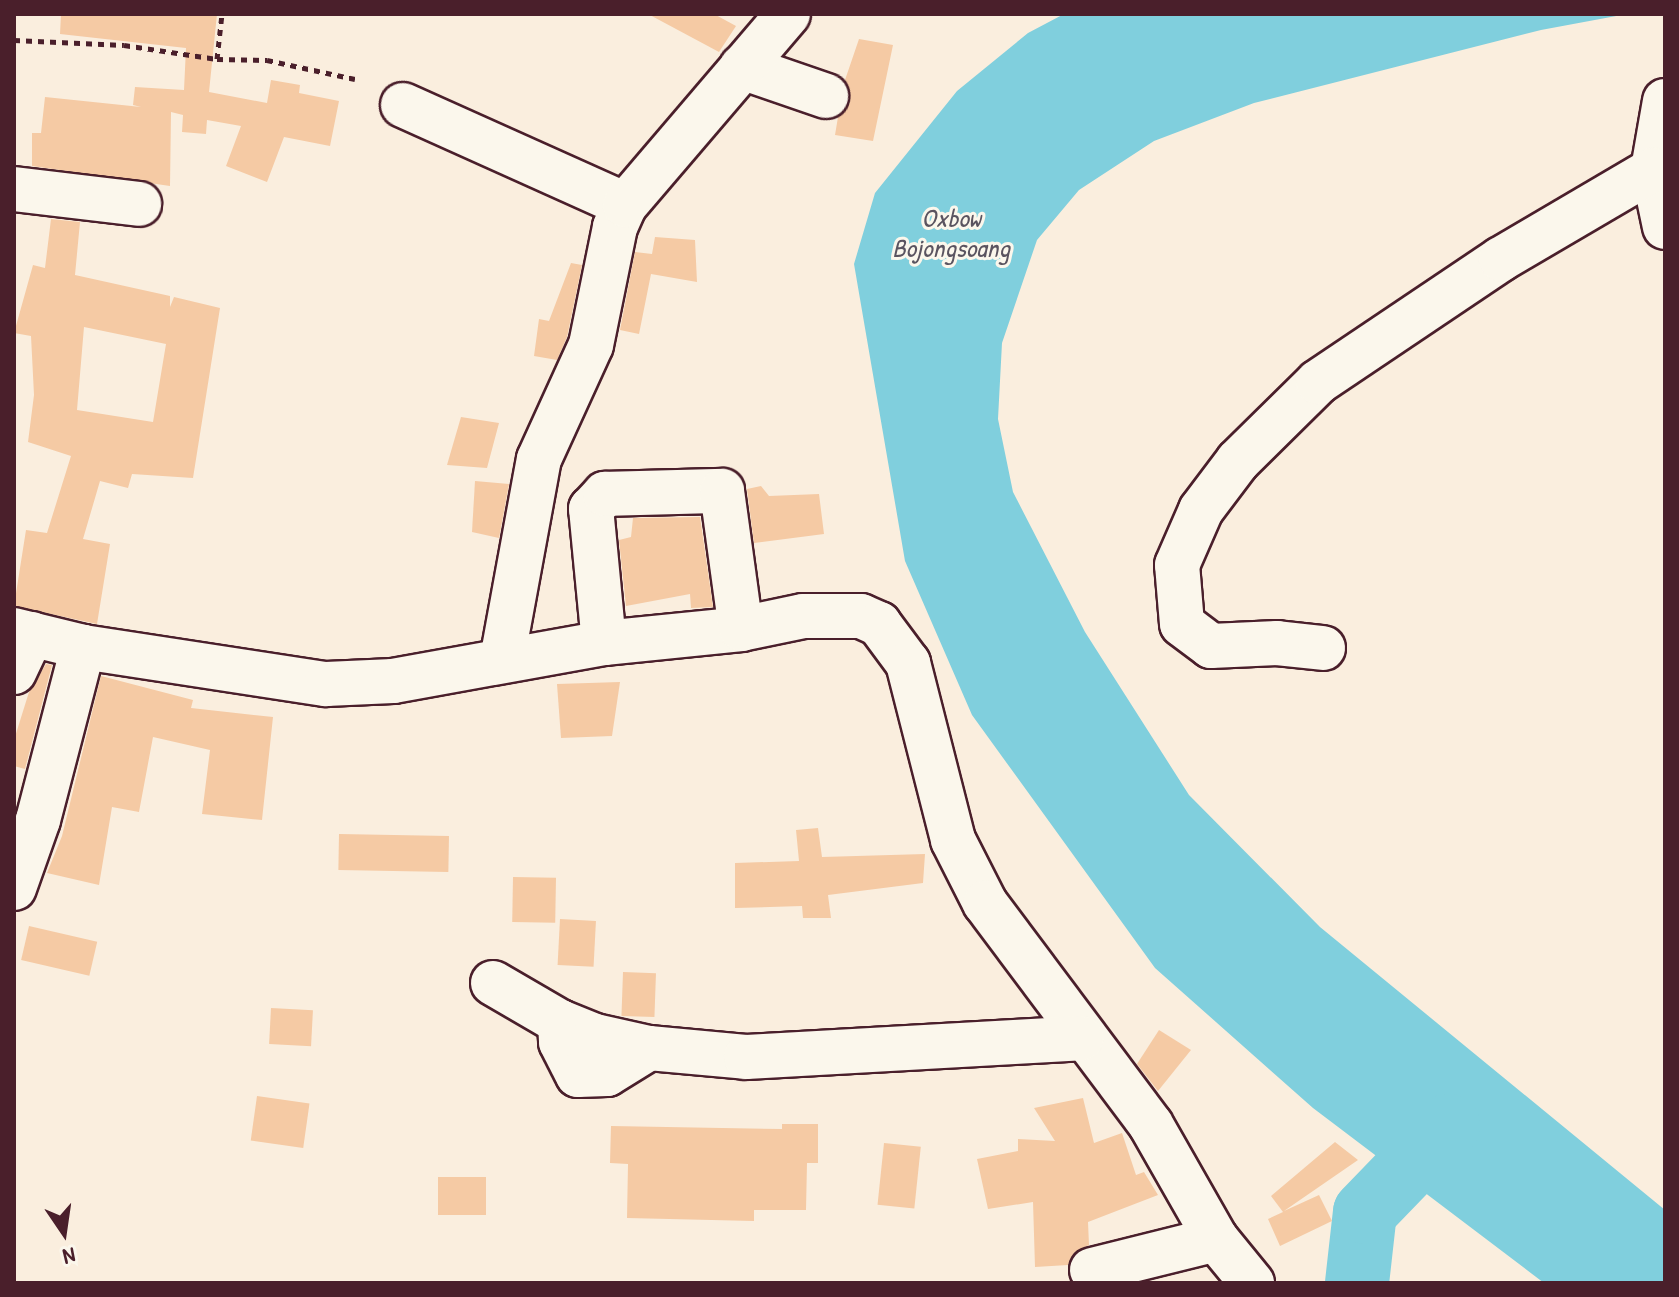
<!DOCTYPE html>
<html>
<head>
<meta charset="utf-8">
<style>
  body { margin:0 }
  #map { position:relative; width:1679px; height:1297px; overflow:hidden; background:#faeede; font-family:"Patrick Hand",sans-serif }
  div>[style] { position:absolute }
  .water>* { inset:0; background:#80cfdd }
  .river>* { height:64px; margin:-32px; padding:0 32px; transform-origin:32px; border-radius:32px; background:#80cfdd }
  .building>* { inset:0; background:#f5caa4; transform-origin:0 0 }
  .path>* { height:5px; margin-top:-2.5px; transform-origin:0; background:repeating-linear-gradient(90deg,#4a1f2b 0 6px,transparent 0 12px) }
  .roads { filter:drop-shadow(2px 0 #4a1f2b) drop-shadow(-2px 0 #4a1f2b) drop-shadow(0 2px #4a1f2b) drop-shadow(0 -2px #4a1f2b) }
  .minor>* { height:44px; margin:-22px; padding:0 22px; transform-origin:22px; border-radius:22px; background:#fbf7ec }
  span { translate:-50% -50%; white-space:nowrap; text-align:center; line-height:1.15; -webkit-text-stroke:6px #fbf7ec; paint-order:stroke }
  .water-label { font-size:26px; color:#5a5460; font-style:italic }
  .frame { position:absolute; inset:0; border:16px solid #4a1f2b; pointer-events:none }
  .north { position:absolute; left:24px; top:1193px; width:80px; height:80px; -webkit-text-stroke:6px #fbf7ec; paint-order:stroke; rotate:167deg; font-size:22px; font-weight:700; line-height:32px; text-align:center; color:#4a1f2b }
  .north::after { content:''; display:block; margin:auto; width:28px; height:36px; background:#4a1f2b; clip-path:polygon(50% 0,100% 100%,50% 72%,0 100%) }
</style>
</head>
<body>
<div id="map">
  <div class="water">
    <i style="clip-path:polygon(1064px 14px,1627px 14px,1541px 30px,1254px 103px,1154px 141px,1079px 190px,1037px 240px,1002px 343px,998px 419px,1013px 492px,1085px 632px,1189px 795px,1320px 927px,1665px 1210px,1665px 1283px,1544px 1283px,1313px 1108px,1155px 968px,972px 715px,905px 561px,854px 264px,875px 193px,957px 91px,1028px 33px)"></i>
  </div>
  <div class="river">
    <i style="left:1357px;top:1283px;width:71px;rotate:-83.6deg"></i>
    <i style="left:1365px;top:1212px;width:120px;rotate:-46deg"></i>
  </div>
  <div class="building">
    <i style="clip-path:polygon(61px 14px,217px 14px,209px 92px,267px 103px,271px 80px,300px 85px,299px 93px,339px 101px,330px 146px,284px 137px,267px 182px,226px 166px,241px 126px,207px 120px,206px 134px,182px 132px,183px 115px,171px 112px,170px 186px,32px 166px,32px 133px,41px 133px,45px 97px,141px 107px,133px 105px,135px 87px,184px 90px,186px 48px,60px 34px)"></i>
    <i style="clip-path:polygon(648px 14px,714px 14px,736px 26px,719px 52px)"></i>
    <i style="clip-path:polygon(859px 39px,893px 45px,873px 141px,835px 135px,838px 117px,850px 103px,845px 80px)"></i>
    <i style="clip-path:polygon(evenodd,51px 219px,80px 222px,75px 275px,170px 296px,170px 307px,174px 297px,220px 308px,193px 478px,132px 474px,128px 488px,100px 481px,83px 539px,110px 544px,97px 624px,14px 606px,26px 530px,47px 533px,71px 456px,28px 442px,34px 395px,31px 336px,14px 333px,33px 265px,45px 268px,51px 219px,84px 327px,166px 344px,153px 422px,77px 410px,84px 327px)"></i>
    <i style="clip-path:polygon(655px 237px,695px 240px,697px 282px,651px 274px,639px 334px,620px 330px,635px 252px,652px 254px)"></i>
    <i style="clip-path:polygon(571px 263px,582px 265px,567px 337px,557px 360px,534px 356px,539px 319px,549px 321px)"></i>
    <i style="clip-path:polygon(461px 417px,499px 423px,487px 468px,447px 465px)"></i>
    <i style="clip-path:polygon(475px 481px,509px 484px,499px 538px,472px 532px)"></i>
    <i style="clip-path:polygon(761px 486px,769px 496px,819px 494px,824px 534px,754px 543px,747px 489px)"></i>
    <i style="clip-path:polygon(700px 517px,713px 607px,691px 608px,690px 594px,626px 606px,619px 540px,631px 537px,633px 518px)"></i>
    <i style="clip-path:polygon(46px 664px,52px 665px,25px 769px,14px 766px,14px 740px,29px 692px)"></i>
    <i style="clip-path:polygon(101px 676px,193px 700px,191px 708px,273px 717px,262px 820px,202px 814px,210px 750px,153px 737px,139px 812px,112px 807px,99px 885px,47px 873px,62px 836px)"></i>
    <i style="clip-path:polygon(620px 682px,612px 736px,561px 738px,557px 684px)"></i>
    <i style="clip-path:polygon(818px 828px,822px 857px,925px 854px,923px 883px,828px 895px,831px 918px,803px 918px,802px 906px,735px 908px,735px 863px,799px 861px,796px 830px)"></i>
    <i style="left:339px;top:834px;width:110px;height:36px;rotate:1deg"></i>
    <i style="left:513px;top:877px;width:43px;height:45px;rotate:1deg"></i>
    <i style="left:560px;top:919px;width:36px;height:46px;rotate:3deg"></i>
    <i style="left:29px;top:926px;width:70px;height:35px;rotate:13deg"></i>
    <i style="left:623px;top:972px;width:33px;height:44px;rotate:2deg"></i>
    <i style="left:271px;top:1008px;width:42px;height:36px;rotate:3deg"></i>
    <i style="clip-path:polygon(1159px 1030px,1191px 1050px,1158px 1091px,1137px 1064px)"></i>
    <i style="left:257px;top:1096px;width:53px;height:45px;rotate:8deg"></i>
    <i style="clip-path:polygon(1083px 1098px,1094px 1143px,1122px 1133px,1136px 1175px,1144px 1172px,1158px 1195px,1088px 1222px,1089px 1245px,1074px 1253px,1068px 1265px,1035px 1267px,1033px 1202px,988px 1209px,977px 1159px,1018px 1151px,1018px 1139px,1055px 1141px,1034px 1108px)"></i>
    <i style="clip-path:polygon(782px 1124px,818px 1124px,818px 1163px,807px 1163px,806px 1210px,754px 1210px,754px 1221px,627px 1218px,628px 1164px,610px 1163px,611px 1126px,782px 1129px)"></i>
    <i style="clip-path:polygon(1335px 1142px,1358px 1160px,1284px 1211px,1319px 1195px,1332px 1221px,1280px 1246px,1268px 1219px,1283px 1212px,1271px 1196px)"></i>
    <i style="left:884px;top:1143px;width:37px;height:62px;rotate:6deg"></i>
    <i style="left:486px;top:1177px;width:38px;height:48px;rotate:90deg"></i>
  </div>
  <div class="path">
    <i style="left:14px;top:40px;width:110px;rotate:2.6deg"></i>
    <i style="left:124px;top:45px;width:94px;rotate:8.6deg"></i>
    <i style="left:217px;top:59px;width:45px;rotate:-83.7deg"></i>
    <i style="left:217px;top:59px;width:50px;rotate:1.1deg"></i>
    <i style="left:267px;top:60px;width:90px;rotate:12.2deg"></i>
  </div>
  <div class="roads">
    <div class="minor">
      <i style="left:742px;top:67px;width:89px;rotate:19deg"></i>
      <i style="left:1665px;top:101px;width:70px;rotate:99.9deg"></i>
      <i style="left:1653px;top:170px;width:58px;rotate:78.1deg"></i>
      <i style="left:403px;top:105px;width:243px;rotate:24.2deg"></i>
      <i style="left:14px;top:189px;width:126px;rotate:6.8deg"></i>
      <i style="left:14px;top:630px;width:71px;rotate:13.8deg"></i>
      <i style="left:83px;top:647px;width:246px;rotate:8.7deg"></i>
      <i style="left:326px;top:684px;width:67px;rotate:-2.6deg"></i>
      <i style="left:393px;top:681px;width:214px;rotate:-10.2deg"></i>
      <i style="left:604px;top:643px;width:138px;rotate:-5.8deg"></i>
      <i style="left:741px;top:629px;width:63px;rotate:-11.8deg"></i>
      <i style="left:803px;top:616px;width:58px"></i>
      <i style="left:861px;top:616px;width:20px;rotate:24deg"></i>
      <i style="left:879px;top:624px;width:49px;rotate:53.4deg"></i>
      <i style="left:908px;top:663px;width:183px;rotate:75.7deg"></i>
      <i style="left:953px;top:840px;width:71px;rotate:63.1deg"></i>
      <i style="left:985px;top:903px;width:277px;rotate:53.2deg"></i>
      <i style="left:1151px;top:1125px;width:131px;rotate:60.3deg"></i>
      <i style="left:1216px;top:1239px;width:57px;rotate:50.7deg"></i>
      <i style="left:604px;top:643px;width:135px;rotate:-95.5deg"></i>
      <i style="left:591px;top:509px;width:21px;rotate:-47deg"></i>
      <i style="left:605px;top:494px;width:117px;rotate:-1.5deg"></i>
      <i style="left:722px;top:491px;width:139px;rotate:82.2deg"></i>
      <i style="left:1323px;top:648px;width:46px;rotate:-173.8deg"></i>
      <i style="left:1277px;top:643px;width:66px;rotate:177.4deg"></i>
      <i style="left:1211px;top:646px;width:36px;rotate:-143deg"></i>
      <i style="left:1182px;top:624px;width:59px;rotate:-94.8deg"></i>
      <i style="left:1177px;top:565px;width:60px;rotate:-66.4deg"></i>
      <i style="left:1201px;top:510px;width:61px;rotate:-52.9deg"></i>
      <i style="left:1238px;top:461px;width:112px;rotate:-44.6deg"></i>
      <i style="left:1318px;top:382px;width:220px;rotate:-33.9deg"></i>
      <i style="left:1501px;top:259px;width:176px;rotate:-30.4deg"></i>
      <i style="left:502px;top:660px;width:204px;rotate:-79.6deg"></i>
      <i style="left:539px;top:459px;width:125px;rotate:-65.5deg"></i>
      <i style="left:591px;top:345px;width:120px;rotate:-78.5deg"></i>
      <i style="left:615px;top:227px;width:24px;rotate:-66deg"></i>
      <i style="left:625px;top:205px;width:251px;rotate:-49.5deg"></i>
      <i style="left:14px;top:672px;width:42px;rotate:-64.7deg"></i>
      <i style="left:14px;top:888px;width:72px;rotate:-70.6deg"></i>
      <i style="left:38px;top:820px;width:179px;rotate:-75.4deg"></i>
      <i style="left:493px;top:983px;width:78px;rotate:30.2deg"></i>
      <i style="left:560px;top:1022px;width:38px;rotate:22deg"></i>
      <i style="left:595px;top:1036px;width:55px;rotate:12.5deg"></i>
      <i style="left:649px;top:1048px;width:97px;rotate:5.3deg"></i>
      <i style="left:746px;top:1057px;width:336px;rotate:-3.2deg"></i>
      <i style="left:560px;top:1022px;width:20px;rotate:87deg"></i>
      <i style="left:561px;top:1042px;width:37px;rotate:63deg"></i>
      <i style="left:578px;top:1075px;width:29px;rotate:-2deg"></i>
      <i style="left:607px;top:1074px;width:49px;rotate:-31.8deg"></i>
      <i style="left:1092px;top:1270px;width:128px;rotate:-14deg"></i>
    </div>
  </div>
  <div class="water-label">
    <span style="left:951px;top:233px">Oxbow<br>Bojongsoang</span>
  </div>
  <div class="frame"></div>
  <div class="north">N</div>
</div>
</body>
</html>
